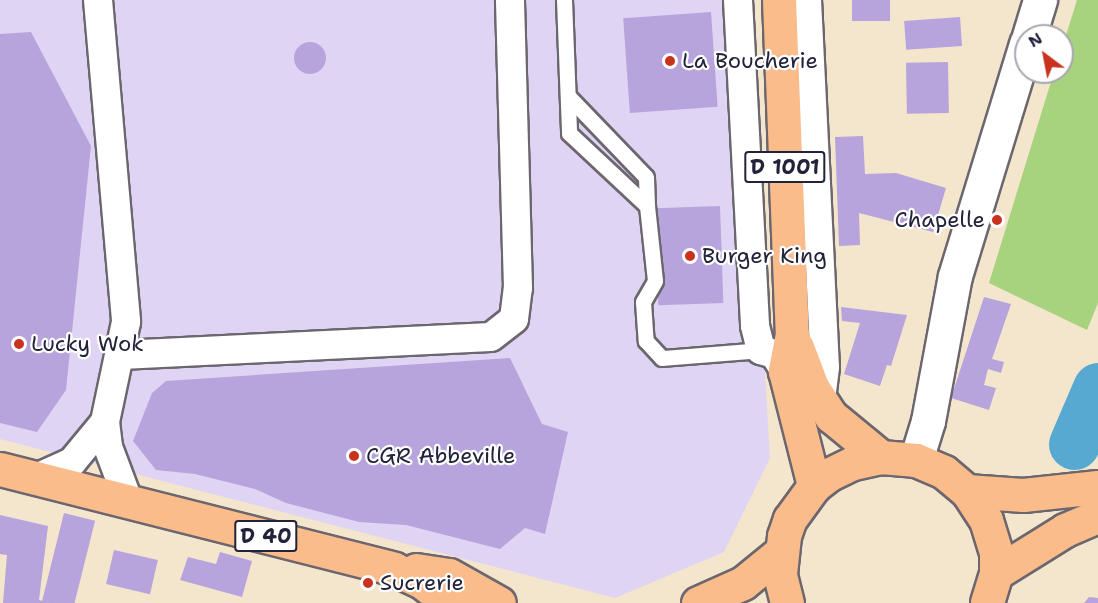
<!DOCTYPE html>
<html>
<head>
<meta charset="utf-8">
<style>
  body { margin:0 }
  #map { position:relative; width:1098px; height:603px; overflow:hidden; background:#f4e5cd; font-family:"Shantell Sans",sans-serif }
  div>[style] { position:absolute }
  .built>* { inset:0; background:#e0d4f4 }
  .green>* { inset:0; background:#a7d27e }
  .river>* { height:51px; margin:-25.5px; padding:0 25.5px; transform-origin:25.5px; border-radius:25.5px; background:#57a9d2 }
  .building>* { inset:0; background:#b7a4dc; transform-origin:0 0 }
  .round { border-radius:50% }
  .roads { filter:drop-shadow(2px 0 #6c666e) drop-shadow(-2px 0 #6c666e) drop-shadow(0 2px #6c666e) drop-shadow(0 -2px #6c666e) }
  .service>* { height:15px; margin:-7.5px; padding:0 7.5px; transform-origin:7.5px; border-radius:7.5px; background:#fff }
  .minor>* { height:28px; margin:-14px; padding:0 14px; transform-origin:14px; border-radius:14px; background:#fff }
  .tertiary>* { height:33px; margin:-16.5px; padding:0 16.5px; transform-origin:16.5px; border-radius:16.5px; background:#fff }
  .primary>* { height:33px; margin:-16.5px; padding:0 16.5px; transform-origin:16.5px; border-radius:16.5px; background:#f9bc8a }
  .dots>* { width:16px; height:16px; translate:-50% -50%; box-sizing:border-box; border:3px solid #fff; border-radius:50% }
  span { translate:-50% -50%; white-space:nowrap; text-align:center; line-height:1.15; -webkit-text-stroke:4.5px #fff; paint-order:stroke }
  .shield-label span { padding:2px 4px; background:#fff; border:2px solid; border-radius:4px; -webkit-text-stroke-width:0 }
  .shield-label { font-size:21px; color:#22223b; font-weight:700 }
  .poi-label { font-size:22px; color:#22223b }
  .left { translate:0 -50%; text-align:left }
  .right { translate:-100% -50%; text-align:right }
  .north { position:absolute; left:1014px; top:24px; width:60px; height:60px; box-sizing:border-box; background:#fff; border:2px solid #a7a7b1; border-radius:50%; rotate:328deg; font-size:16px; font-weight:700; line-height:24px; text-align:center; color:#22223b }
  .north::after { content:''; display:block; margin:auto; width:21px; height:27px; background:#c8321e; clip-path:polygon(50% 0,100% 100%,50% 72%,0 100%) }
</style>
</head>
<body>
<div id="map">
  <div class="built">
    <i style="clip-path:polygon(0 0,743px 0,770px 458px,724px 552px,615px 598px,0 439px)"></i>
  </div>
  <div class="green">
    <i style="clip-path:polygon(1077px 0,1098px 0,1098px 303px,1087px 330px,989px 283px,1054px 72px,1062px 72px,1062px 48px)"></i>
  </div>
  <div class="river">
    <i style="left:1074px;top:444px;width:61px;rotate:-66.8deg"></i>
  </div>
  <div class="building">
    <i style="left:852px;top:0;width:38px;height:21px"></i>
    <i style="left:711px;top:12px;width:95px;height:88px;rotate:86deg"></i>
    <i style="left:960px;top:17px;width:29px;height:56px;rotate:86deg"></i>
    <i style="clip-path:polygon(31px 32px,91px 146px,66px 390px,37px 432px,0 423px,0 34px)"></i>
    <i class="round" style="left:294px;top:42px;width:32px;height:32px"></i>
    <i style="left:948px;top:62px;width:51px;height:42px;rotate:89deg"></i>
    <i style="clip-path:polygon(863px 136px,865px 174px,896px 173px,946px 188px,933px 232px,859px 213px,860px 245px,839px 246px,835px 137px)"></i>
    <i style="left:720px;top:206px;width:97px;height:65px;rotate:88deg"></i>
    <i style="clip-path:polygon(984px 297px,1011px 304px,992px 359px,1004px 362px,1001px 373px,988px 369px,984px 385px,996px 388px,989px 410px,951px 398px)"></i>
    <i style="clip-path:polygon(841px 307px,907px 315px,891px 366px,887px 365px,880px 386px,844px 374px,860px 323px,842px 321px)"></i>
    <i style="clip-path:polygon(510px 358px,542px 424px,568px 432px,545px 534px,525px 528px,500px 549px,406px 525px,359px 522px,286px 503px,255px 489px,195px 474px,156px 470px,133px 441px,152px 393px,166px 381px)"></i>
    <i style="left:64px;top:513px;width:32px;height:91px;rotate:14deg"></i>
    <i style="clip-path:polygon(0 515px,48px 526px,39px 600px,50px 603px,3px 603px,7px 555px,0 554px)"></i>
    <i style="left:114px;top:550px;width:45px;height:35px;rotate:13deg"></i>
    <i style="clip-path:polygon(220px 552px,252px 561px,242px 597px,180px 580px,188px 557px,216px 564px)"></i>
    <i style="clip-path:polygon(1089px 597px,1098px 598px,1098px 603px,1084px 603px)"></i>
  </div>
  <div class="roads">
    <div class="service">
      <i style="left:564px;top:0;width:133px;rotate:87.8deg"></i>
      <i style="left:569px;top:133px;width:107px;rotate:43.1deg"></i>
      <i style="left:647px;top:206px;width:75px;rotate:83.9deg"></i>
      <i style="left:655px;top:281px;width:24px;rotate:120deg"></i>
      <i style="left:643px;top:302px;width:39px;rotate:86deg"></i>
      <i style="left:646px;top:341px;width:23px;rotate:47deg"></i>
      <i style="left:662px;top:358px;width:99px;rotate:-4.6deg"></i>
      <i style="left:568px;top:96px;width:112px;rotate:46.1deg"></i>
      <i style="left:646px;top:177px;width:29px;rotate:88deg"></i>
    </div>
    <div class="minor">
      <i style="left:98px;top:0;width:323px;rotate:85deg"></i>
      <i style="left:126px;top:322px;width:102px;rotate:101.9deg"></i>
      <i style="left:105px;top:422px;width:25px;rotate:83deg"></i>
      <i style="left:108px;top:447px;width:60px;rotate:69.4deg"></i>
      <i style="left:738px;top:0;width:326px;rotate:87deg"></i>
      <i style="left:755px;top:326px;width:25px;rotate:76deg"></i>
      <i style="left:761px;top:350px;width:14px;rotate:17deg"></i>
      <i style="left:774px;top:354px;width:20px;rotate:57deg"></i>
      <i style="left:807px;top:0;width:367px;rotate:87.2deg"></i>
      <i style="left:825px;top:367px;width:34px;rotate:97deg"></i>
      <i style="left:121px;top:355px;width:370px;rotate:-2.8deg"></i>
      <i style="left:491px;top:337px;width:29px;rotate:-38deg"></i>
      <i style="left:514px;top:319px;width:31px;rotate:-83deg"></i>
      <i style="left:518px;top:288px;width:288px;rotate:-91.6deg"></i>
      <i style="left:34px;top:479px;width:42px;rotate:-24.1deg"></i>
      <i style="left:72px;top:462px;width:52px;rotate:-50.5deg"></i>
    </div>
    <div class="tertiary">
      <i style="left:1029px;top:36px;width:38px;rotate:-73deg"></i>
      <i style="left:916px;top:460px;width:41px;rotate:-72.9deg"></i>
      <i style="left:928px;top:421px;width:147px;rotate:-79.5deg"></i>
      <i style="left:955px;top:276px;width:243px;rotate:-73deg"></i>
    </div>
    <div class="primary">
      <i style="left:779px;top:0;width:334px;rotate:87.8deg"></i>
      <i style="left:792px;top:334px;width:38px;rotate:101deg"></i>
      <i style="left:785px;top:371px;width:119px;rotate:75.8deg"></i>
      <i style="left:797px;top:347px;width:43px;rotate:69.4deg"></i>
      <i style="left:812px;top:387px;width:35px;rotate:57deg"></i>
      <i style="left:831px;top:416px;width:65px;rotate:39.4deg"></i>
      <i style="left:0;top:469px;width:406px;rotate:14.2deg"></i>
      <i style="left:394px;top:569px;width:31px;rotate:25deg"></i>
      <i style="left:422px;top:582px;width:34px;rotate:38deg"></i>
      <i style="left:967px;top:491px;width:56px;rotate:4.1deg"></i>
      <i style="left:1023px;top:495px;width:75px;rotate:-6.1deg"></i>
      <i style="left:416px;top:570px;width:33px;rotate:9deg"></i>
      <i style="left:449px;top:575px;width:57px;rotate:29.2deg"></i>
      <i style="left:996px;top:573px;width:81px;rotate:-31.9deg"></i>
      <i style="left:1065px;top:530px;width:36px;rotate:-23deg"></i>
      <i style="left:698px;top:603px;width:49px;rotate:-24deg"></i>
      <i style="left:743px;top:583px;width:49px;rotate:-39.2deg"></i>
      <i style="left:787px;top:603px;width:30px;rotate:-104deg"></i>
      <i style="left:780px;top:574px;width:38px;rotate:-84deg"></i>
      <i style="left:784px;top:536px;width:18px;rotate:-71deg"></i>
      <i style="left:790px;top:519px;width:41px;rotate:-54deg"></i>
      <i style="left:814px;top:486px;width:18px;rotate:-38deg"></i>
      <i style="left:828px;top:475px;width:28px;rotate:-26deg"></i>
      <i style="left:853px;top:463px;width:29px;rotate:-12deg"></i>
      <i style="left:881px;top:457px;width:35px;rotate:5deg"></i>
      <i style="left:916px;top:460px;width:30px;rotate:23deg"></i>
      <i style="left:944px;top:472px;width:30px;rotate:40deg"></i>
      <i style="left:967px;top:491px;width:35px;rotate:57deg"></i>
      <i style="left:986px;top:520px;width:34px;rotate:73deg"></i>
      <i style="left:996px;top:552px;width:21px;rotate:90deg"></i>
      <i style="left:996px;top:573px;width:31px;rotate:107deg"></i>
    </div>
  </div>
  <div class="dots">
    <i style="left:670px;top:61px;background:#c8321e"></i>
    <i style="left:997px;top:220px;background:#c8321e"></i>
    <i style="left:690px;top:256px;background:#c8321e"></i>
    <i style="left:19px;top:344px;background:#c8321e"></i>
    <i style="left:354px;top:456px;background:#c8321e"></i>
    <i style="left:368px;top:583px;background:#c8321e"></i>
  </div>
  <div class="shield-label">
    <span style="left:785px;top:167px">D 1001</span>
    <span style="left:266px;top:536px">D 40</span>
  </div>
  <div class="poi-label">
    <span class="left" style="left:682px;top:61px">La Boucherie</span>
    <span class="right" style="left:985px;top:220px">Chapelle</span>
    <span class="left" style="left:702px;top:256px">Burger King</span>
    <span class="left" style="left:31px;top:344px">Lucky Wok</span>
    <span class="left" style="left:366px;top:456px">CGR Abbeville</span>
    <span class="left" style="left:380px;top:583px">Sucrerie</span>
  </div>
  <div class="north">N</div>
</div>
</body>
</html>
